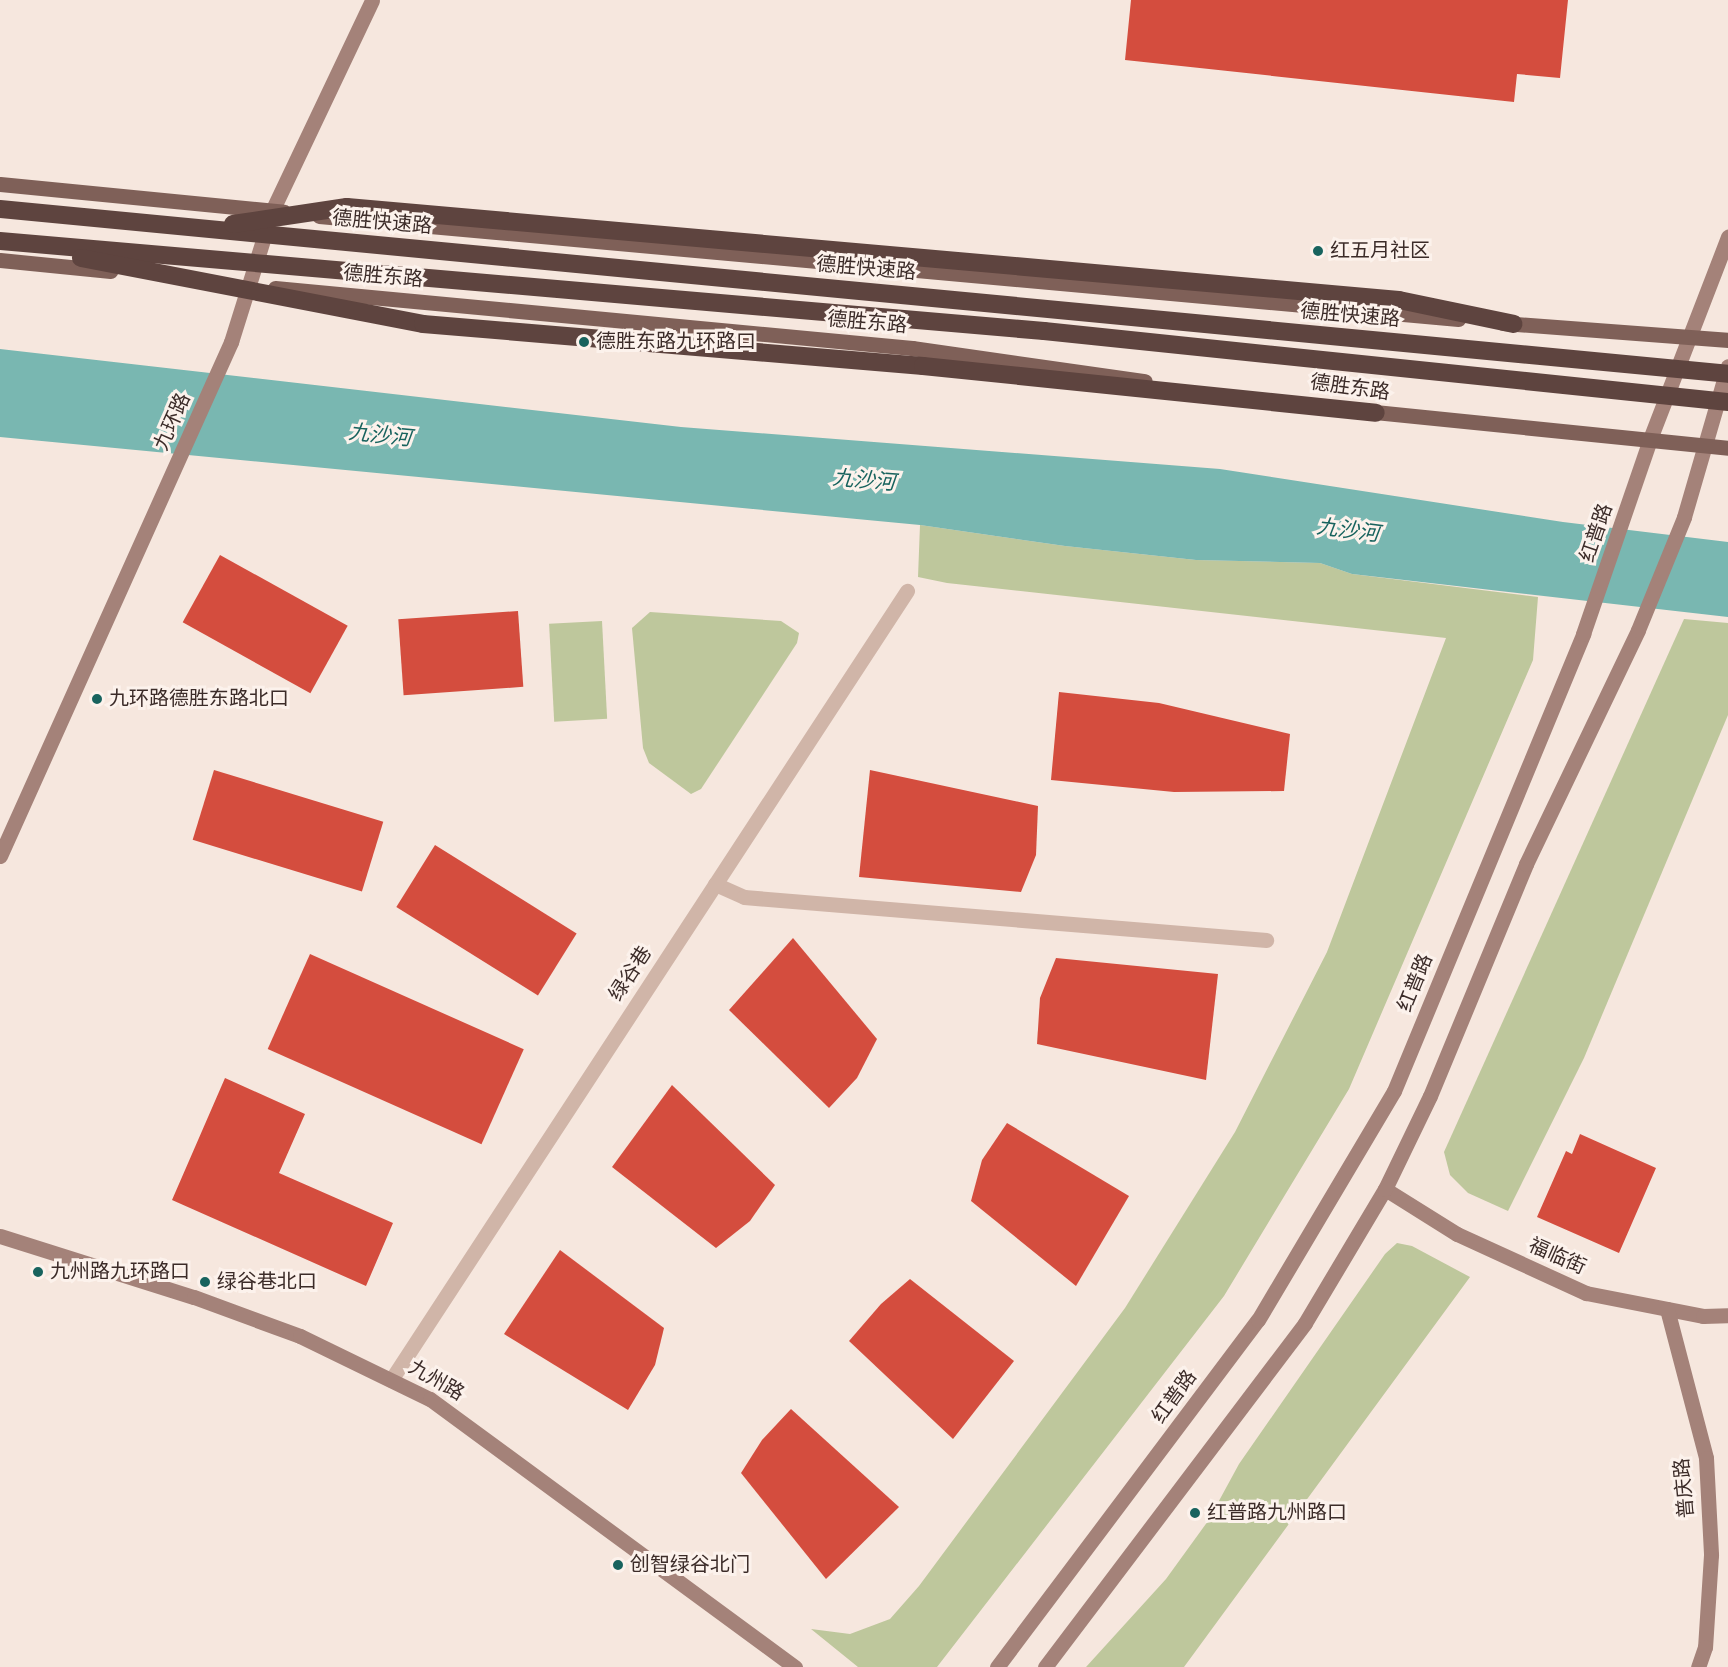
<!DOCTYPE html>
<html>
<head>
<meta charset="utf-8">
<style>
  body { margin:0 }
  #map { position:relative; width:1728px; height:1667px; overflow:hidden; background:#f6e7de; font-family:"Source Sans 3","Noto Sans SC",sans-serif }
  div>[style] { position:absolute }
  .green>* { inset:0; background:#bec79c; transform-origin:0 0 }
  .water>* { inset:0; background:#79b7b1 }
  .building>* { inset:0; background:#d44d3e; transform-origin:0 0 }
  .street>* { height:15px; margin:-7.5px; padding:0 7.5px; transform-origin:7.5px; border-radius:7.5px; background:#d0b5a8 }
  .secondary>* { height:15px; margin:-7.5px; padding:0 7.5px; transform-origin:7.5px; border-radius:7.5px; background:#a48279 }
  .primary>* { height:15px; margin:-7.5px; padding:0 7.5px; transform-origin:7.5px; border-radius:7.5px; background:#7f6058 }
  .highway>* { height:18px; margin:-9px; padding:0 9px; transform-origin:9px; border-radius:9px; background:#5e443f }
  .dots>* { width:16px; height:16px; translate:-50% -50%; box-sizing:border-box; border:3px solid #fcf2ec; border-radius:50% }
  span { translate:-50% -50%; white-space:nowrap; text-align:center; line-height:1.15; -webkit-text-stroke:6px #fcf2ec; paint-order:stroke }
  .street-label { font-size:20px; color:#3c2c29 }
  .poi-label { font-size:20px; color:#3c2c29 }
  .left { translate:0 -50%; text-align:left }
  .water-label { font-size:21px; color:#18635e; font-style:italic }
</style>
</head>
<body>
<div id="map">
  <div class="green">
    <i style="clip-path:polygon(920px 525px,1065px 546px,1196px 560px,1320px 563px,1352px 574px,1538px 597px,1533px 660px,1349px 1089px,1224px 1296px,937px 1667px,858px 1667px,811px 1629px,850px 1634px,890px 1619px,919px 1586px,1125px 1308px,1235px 1132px,1327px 952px,1446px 638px,947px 583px,918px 577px)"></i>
    <i style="clip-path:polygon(650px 612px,781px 621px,799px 633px,797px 643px,701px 789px,691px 794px,649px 763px,643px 748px,632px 628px)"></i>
    <i style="clip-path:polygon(1684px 619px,1728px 623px,1728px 715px,1584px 1058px,1508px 1211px,1468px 1193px,1450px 1175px,1444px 1152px)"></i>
    <i style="left:602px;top:621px;width:98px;height:53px;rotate:87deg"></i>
    <i style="clip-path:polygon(1397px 1243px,1412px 1246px,1470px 1277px,1184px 1667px,1086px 1667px,1166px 1579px,1208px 1521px,1239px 1464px,1385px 1254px)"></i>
  </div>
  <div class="water">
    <i style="clip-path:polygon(0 349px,681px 427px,1220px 469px,1563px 522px,1728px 542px,1728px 617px,1352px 574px,1320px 563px,1196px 560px,1065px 546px,920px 525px,0 437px)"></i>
  </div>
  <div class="building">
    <i style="clip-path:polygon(1131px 0,1568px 0,1560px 78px,1517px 74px,1514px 102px,1125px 60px)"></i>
    <i style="left:220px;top:555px;width:146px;height:77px;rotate:29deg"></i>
    <i style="left:518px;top:611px;width:76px;height:120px;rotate:86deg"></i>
    <i style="clip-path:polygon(1059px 692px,1159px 703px,1290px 734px,1284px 791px,1174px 792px,1051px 780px)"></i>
    <i style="left:214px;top:770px;width:177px;height:73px;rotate:17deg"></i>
    <i style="clip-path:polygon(870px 770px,1038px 806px,1036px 855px,1021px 892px,859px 877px)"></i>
    <i style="left:435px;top:845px;width:167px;height:73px;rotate:32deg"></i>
    <i style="clip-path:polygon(793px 938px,877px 1039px,857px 1078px,829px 1108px,729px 1010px)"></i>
    <i style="left:310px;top:954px;width:234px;height:104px;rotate:24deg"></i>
    <i style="clip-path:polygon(1056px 958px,1218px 974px,1206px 1080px,1037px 1044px,1040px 998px)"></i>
    <i style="clip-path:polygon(225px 1078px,305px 1114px,279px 1173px,393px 1223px,366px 1286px,172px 1200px)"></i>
    <i style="clip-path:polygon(672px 1085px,775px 1185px,750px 1221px,716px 1248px,612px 1167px)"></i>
    <i style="clip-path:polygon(1007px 1123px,1129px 1196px,1076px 1286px,971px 1201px,982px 1160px)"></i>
    <i style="clip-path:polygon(1580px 1134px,1656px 1168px,1619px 1253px,1537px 1217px,1566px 1151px,1572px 1154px)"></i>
    <i style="clip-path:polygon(560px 1250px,664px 1328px,655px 1365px,628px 1410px,504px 1334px)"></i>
    <i style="clip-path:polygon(910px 1279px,1014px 1361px,953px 1439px,849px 1341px,881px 1304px)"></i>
    <i style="clip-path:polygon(791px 1409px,899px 1507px,826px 1579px,741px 1473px,762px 1440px)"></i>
  </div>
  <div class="street">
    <i style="left:715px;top:884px;width:32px;rotate:24deg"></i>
    <i style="left:744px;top:897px;width:524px;rotate:4.71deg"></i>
    <i style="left:391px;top:1380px;width:943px;rotate:-56.82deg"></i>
  </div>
  <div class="secondary">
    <i style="left:0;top:856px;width:564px;rotate:-65.8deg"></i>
    <i style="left:231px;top:342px;width:137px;rotate:-72.6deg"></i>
    <i style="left:272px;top:211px;width:233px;rotate:-64.6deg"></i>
    <i style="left:1385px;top:1189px;width:85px;rotate:32deg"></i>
    <i style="left:1457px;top:1234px;width:142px;rotate:24.6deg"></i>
    <i style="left:1586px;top:1293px;width:119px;rotate:11.1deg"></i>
    <i style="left:1703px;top:1316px;width:25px;rotate:-2deg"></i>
    <i style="left:0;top:1236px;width:203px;rotate:17.5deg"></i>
    <i style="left:194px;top:1297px;width:113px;rotate:20.2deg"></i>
    <i style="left:300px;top:1336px;width:144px;rotate:25.9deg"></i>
    <i style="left:430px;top:1399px;width:453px;rotate:36.3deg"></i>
    <i style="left:1667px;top:1309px;width:154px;rotate:75.3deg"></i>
    <i style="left:1706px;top:1458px;width:97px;rotate:87deg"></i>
    <i style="left:1711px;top:1555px;width:92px;rotate:93.7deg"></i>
    <i style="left:1705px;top:1647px;width:21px;rotate:109deg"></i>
    <i style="left:997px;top:1667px;width:434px;rotate:-53.1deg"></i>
    <i style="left:1258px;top:1320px;width:266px;rotate:-59.3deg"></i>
    <i style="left:1394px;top:1091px;width:495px;rotate:-67.5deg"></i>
    <i style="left:1583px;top:634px;width:206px;rotate:-71deg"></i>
    <i style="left:1650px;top:439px;width:217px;rotate:-68.9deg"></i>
    <i style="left:1045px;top:1667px;width:431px;rotate:-52.9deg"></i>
    <i style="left:1305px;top:1323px;width:156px;rotate:-59.2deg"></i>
    <i style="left:1385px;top:1189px;width:103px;rotate:-64.2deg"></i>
    <i style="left:1430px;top:1096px;width:251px;rotate:-67.5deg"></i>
    <i style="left:1526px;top:864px;width:259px;rotate:-64.4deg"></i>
    <i style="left:1638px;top:630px;width:122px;rotate:-67.8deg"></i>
    <i style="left:1684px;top:517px;width:157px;rotate:-73.8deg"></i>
  </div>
  <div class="primary">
    <i style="left:0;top:184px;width:285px;rotate:5.6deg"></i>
    <i style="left:319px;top:216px;width:1144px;rotate:5.17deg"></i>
    <i style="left:0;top:260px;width:111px;rotate:5.7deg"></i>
    <i style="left:275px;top:288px;width:640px;rotate:5.38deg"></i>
    <i style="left:912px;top:348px;width:235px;rotate:8.1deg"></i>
    <i style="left:1503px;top:323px;width:226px;rotate:4.3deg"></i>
    <i style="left:1365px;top:411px;width:365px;rotate:5.8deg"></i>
  </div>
  <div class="highway">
    <i style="left:0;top:209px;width:1736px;rotate:5.45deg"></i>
    <i style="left:233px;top:224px;width:115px;rotate:-8.5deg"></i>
    <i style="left:347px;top:207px;width:1056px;rotate:5.05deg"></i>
    <i style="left:1399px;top:300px;width:117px;rotate:11.8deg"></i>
    <i style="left:0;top:241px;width:1048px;rotate:4.93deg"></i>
    <i style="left:1044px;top:331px;width:688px;rotate:5.93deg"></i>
    <i style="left:81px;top:258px;width:348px;rotate:10.9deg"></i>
    <i style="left:423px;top:324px;width:502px;rotate:4.8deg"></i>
    <i style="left:923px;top:366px;width:455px;rotate:5.9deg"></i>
  </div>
  <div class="dots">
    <i style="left:1318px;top:251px;background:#18635e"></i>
    <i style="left:584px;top:342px;background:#18635e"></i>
    <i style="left:97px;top:699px;background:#18635e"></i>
    <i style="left:38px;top:1272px;background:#18635e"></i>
    <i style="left:205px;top:1282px;background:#18635e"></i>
    <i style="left:1195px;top:1513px;background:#18635e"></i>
    <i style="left:618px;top:1565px;background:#18635e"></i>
  </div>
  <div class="street-label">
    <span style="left:382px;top:223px;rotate:5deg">德胜快速路</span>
    <span style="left:866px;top:269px;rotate:5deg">德胜快速路</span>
    <span style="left:383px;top:277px;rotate:5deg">德胜东路</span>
    <span style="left:1350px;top:316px;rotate:5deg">德胜快速路</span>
    <span style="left:867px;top:323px;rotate:5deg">德胜东路</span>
    <span style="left:1350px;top:388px;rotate:8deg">德胜东路</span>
    <span style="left:173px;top:422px;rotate:-66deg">九环路</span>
    <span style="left:1597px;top:533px;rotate:-71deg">红普路</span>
    <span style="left:631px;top:974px;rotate:-57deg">绿谷巷</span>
    <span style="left:1416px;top:983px;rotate:-68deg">红普路</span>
    <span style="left:1557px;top:1257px;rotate:24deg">福临街</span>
    <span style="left:436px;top:1381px;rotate:30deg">九州路</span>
    <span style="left:1175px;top:1397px;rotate:-54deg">红普路</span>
    <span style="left:1685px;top:1488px;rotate:-95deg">普庆路</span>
  </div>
  <div class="poi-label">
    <span class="left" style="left:1330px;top:251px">红五月社区</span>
    <span class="left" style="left:596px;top:342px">德胜东路九环路口</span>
    <span class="left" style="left:109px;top:699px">九环路德胜东路北口</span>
    <span class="left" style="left:50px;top:1272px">九州路九环路口</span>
    <span class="left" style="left:217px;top:1282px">绿谷巷北口</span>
    <span class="left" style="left:1207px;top:1513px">红普路九州路口</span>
    <span class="left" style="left:630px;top:1565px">创智绿谷北门</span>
  </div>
  <div class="water-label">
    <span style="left:380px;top:435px;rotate:6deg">九沙河</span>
    <span style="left:864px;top:480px;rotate:5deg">九沙河</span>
    <span style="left:1348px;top:530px;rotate:7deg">九沙河</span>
  </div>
</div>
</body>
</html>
